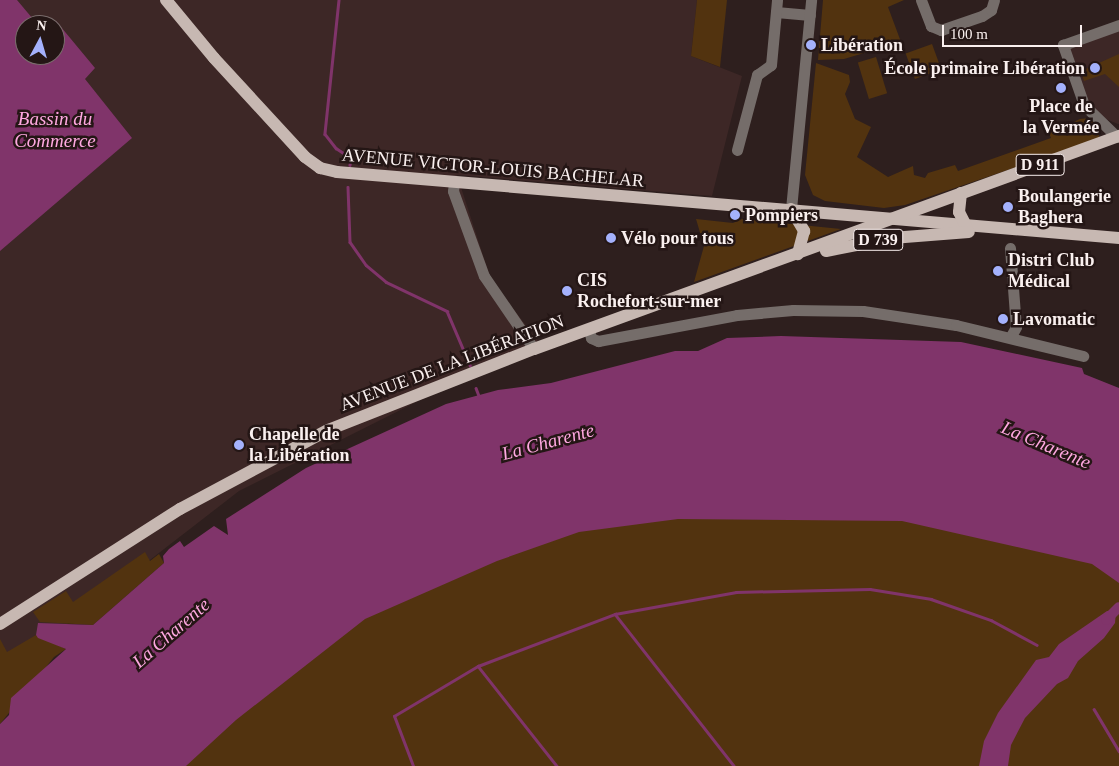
<!DOCTYPE html>
<html>
<head>
<meta charset="utf-8">
<style>
  body { margin:0 }
  #map { position:relative; width:1119px; height:766px; overflow:hidden; background:#2e1f1e; font-family:Georgia,serif }
  div>[style] { position:absolute }
  .built>* { inset:0; background:#3d2726 }
  .green>* { inset:0; background:#52330f; transform-origin:0 0 }
  .water>* { inset:0; background:#80346a }
  .stream>* { height:2.5px; margin:-1.25px; padding:0 1.25px; transform-origin:1.25px; border-radius:1.25px; background:#80346a }
  .canal>* { height:10px; margin:-5px; padding:0 5px; transform-origin:5px; border-radius:5px; background:#80346a }
  .minor>* { height:11px; margin:-5.5px; padding:0 5.5px; transform-origin:5.5px; border-radius:5.5px; background:#756d6a }
  .major>* { height:12px; margin:-6px; padding:0 6px; transform-origin:6px; border-radius:6px; background:#c7b8b2 }
  .dots>* { width:14px; height:14px; translate:-50% -50%; box-sizing:border-box; border:2px solid #241615; border-radius:50% }
  span { translate:-50% -50%; white-space:nowrap; text-align:center; line-height:1.15; -webkit-text-stroke:5px #241615; paint-order:stroke }
  .shield-label span { padding:1px 4px; background:#241615; border:1px solid; border-radius:4px; -webkit-text-stroke-width:0 }
  .shield-label { font-size:16px; color:#faf0ef; font-weight:700 }
  .poi-label { font-size:18px; color:#faf0ef; font-weight:700 }
  .left { translate:0 -50%; text-align:left }
  .right { translate:-100% -50%; text-align:right }
  .street-label { font-size:18px; color:#faf0ef }
  .water-label { font-size:19px; color:#ffa8e1; font-style:italic }
  .north { position:absolute; left:15px; top:15px; width:50px; height:50px; box-sizing:border-box; background:#241615; border:1px solid #7a6d6c; border-radius:50%; rotate:6deg; font-size:14px; font-weight:700; line-height:20px; text-align:center; color:#faf0ef }
  .north::after { content:''; display:block; margin:auto; width:18px; height:22px; background:#a4b1fc; clip-path:polygon(50% 0,100% 100%,50% 72%,0 100%) }
  .scale { position:absolute; left:942px; top:25px; width:140px; height:22px; box-sizing:border-box; border:2px solid #faf0ef; border-top:0; padding-left:6px; font-size:15px; line-height:18px; white-space:nowrap; color:#faf0ef; -webkit-text-stroke:4px #241615; paint-order:stroke }
</style>
</head>
<body>
<div id="map">
  <div class="built">
    <i style="clip-path:polygon(evenodd,0 0,697px 0,691px 56px,742px 76px,712px 196px,457px 175px,491px 280px,538px 341px,239px 491px,0 676px,0 0,25px 25px,55px 25px,55px 55px,25px 55px,25px 25px)"></i>
    <i style="clip-path:polygon(1119px 27px,1119px 124px,1118px 124px,1091px 113px,1063px 45px)"></i>
  </div>
  <div class="green">
    <i style="clip-path:polygon(697px 0,727px 0,720px 67px,691px 56px)"></i>
    <i style="clip-path:polygon(823px 0,904px 0,888px 7px,901px 42px,844px 59px,818px 60px)"></i>
    <i style="left:932px;top:44px;width:27px;height:28px;rotate:70deg"></i>
    <i style="clip-path:polygon(1119px 54px,1119px 87px,1105px 74px,1084px 81px,1081px 71px)"></i>
    <i style="left:876px;top:57px;width:38px;height:19px;rotate:73deg"></i>
    <i style="clip-path:polygon(816px 63px,849px 75px,850px 82px,845px 94px,855px 119px,871px 127px,857px 157px,888px 177px,913px 166px,914px 175px,925px 178px,928px 173px,955px 165px,958px 171px,1051px 138px,1049px 133px,1080px 119px,1090px 118px,1099px 125px,1099px 139px,905px 205px,884px 208px,825px 201px,813px 195px,805px 175px)"></i>
    <i style="clip-path:polygon(696px 219px,733px 223px,742px 219px,841px 229px,694px 282px,704px 246px)"></i>
    <i style="clip-path:polygon(907px 483px,1119px 571px,1119px 766px,155px 766px,410px 555px)"></i>
    <i style="clip-path:polygon(145px 552px,150px 561px,159px 554px,164px 563px,93px 625px,40px 622px,33px 612px,66px 591px,73px 602px)"></i>
    <i style="clip-path:polygon(36px 635px,66px 649px,54px 657px,0 724px,0 639px,7px 652px)"></i>
  </div>
  <div class="water">
    <i style="clip-path:polygon(0 0,17px 0,38px 25px,25px 25px,25px 55px,55px 55px,55px 25px,48px 25px,56px 21px,95px 68px,85px 79px,132px 138px,0 251px)"></i>
    <i style="clip-path:polygon(781px 336px,961px 342px,1082px 368px,1084px 374px,1119px 388px,1119px 583px,1092px 564px,902px 521px,678px 519px,579px 532px,497px 561px,365px 619px,236px 720px,186px 766px,0 766px,0 724px,9px 715px,11px 698px,66px 649px,38px 638px,36px 635px,38px 623px,93px 625px,164px 563px,163px 556px,169px 549px,180px 541px,184px 547px,214px 526px,228px 535px,226px 519px,306px 468px,446px 404px,498px 390px,551px 383px,675px 351px,698px 351px,727px 338px)"></i>
    <i style="clip-path:polygon(1107px 611px,1116px 611px,1115px 623px,1104px 638px,1078px 661px,1068px 678px,1057px 684px,1025px 718px,1011px 745px,1008px 766px,979px 766px,984px 741px,998px 713px,1036px 660px,1049px 657px,1059px 644px)"></i>
  </div>
  <div class="stream">
    <i style="left:339px;top:0;width:135px;rotate:96deg"></i>
    <i style="left:325px;top:134px;width:18px;rotate:52deg"></i>
    <i style="left:336px;top:148px;width:18px;rotate:34deg"></i>
    <i style="left:351px;top:158px;width:7px;rotate:98deg"></i>
    <i style="left:348px;top:187px;width:55px;rotate:87.9deg"></i>
    <i style="left:350px;top:242px;width:28px;rotate:55deg"></i>
    <i style="left:366px;top:265px;width:26px;rotate:40deg"></i>
    <i style="left:386px;top:282px;width:68px;rotate:25.4deg"></i>
    <i style="left:447px;top:311px;width:59px;rotate:66.9deg"></i>
    <i style="left:476px;top:388px;width:9px;rotate:69deg"></i>
    <i style="left:615px;top:614px;width:123px;rotate:-10.3deg"></i>
    <i style="left:736px;top:592px;width:134px;rotate:-1.3deg"></i>
    <i style="left:870px;top:589px;width:62px;rotate:9.3deg"></i>
    <i style="left:931px;top:599px;width:64px;rotate:19.3deg"></i>
    <i style="left:991px;top:620px;width:52px;rotate:28.5deg"></i>
    <i style="left:478px;top:666px;width:147px;rotate:-20.8deg"></i>
    <i style="left:615px;top:614px;width:193px;rotate:51.9deg"></i>
    <i style="left:1094px;top:709px;width:49px;rotate:59.2deg"></i>
    <i style="left:413px;top:766px;width:53px;rotate:-110.8deg"></i>
    <i style="left:394px;top:716px;width:98px;rotate:-30.8deg"></i>
    <i style="left:478px;top:666px;width:127px;rotate:51.7deg"></i>
  </div>
  <div class="canal">
    <i style="left:1106px;top:620px;width:18px;rotate:-45deg"></i>
  </div>
  <div class="minor">
    <i style="left:921px;top:0;width:28px;rotate:69deg"></i>
    <i style="left:931px;top:26px;width:11px;rotate:22deg"></i>
    <i style="left:941px;top:30px;width:43px;rotate:-18.9deg"></i>
    <i style="left:982px;top:16px;width:11px;rotate:-34deg"></i>
    <i style="left:991px;top:10px;width:10px;rotate:-73deg"></i>
    <i style="left:776px;top:12px;width:34px;rotate:5deg"></i>
    <i style="left:1117px;top:137px;width:46px;rotate:-135.9deg"></i>
    <i style="left:1084px;top:105px;width:64px;rotate:-109.3deg"></i>
    <i style="left:1063px;top:45px;width:59px;rotate:-19.7deg"></i>
    <i style="left:737px;top:150px;width:78px;rotate:-75.1deg"></i>
    <i style="left:757px;top:75px;width:17px;rotate:-36deg"></i>
    <i style="left:771px;top:65px;width:65px;rotate:-84.7deg"></i>
    <i style="left:454px;top:182px;width:9px;rotate:96deg"></i>
    <i style="left:453px;top:191px;width:90px;rotate:70deg"></i>
    <i style="left:484px;top:276px;width:88px;rotate:55.6deg"></i>
    <i style="left:791px;top:209px;width:210px;rotate:-84.5deg"></i>
    <i style="left:1010px;top:248px;width:79px;rotate:85.7deg"></i>
    <i style="left:1016px;top:327px;width:10px;rotate:119deg"></i>
    <i style="left:589px;top:330px;width:8px;rotate:76deg"></i>
    <i style="left:591px;top:338px;width:8px;rotate:23deg"></i>
    <i style="left:598px;top:341px;width:141px;rotate:-10.6deg"></i>
    <i style="left:737px;top:315px;width:56px;rotate:-5.1deg"></i>
    <i style="left:793px;top:310px;width:70px;rotate:0.8deg"></i>
    <i style="left:863px;top:311px;width:94px;rotate:8.6deg"></i>
    <i style="left:956px;top:325px;width:131px;rotate:13.7deg"></i>
  </div>
  <div class="major">
    <i style="left:166px;top:0;width:75px;rotate:50.4deg"></i>
    <i style="left:214px;top:58px;width:134px;rotate:47.4deg"></i>
    <i style="left:305px;top:157px;width:19px;rotate:36deg"></i>
    <i style="left:320px;top:168px;width:17px;rotate:13deg"></i>
    <i style="left:337px;top:172px;width:785px;rotate:4.82deg"></i>
    <i style="left:961px;top:193px;width:19px;rotate:96deg"></i>
    <i style="left:959px;top:212px;width:16px;rotate:63deg"></i>
    <i style="left:791px;top:209px;width:26px;rotate:59deg"></i>
    <i style="left:804px;top:231px;width:24px;rotate:105deg"></i>
    <i style="left:826px;top:251px;width:67px;rotate:-11.1deg"></i>
    <i style="left:892px;top:238px;width:77px;rotate:-4.5deg"></i>
    <i style="left:0;top:624px;width:214px;rotate:-32.6deg"></i>
    <i style="left:180px;top:509px;width:168px;rotate:-28.1deg"></i>
    <i style="left:328px;top:430px;width:221px;rotate:-21.5deg"></i>
    <i style="left:534px;top:349px;width:623px;rotate:-20.01deg"></i>
  </div>
  <div class="dots">
    <i style="left:811px;top:45px;background:#a4b1fc"></i>
    <i style="left:1095px;top:68px;background:#a4b1fc"></i>
    <i style="left:1061px;top:88px;background:#a4b1fc"></i>
    <i style="left:1008px;top:207px;background:#a4b1fc"></i>
    <i style="left:735px;top:215px;background:#a4b1fc"></i>
    <i style="left:611px;top:238px;background:#a4b1fc"></i>
    <i style="left:998px;top:271px;background:#a4b1fc"></i>
    <i style="left:567px;top:291px;background:#a4b1fc"></i>
    <i style="left:1003px;top:319px;background:#a4b1fc"></i>
    <i style="left:239px;top:445px;background:#a4b1fc"></i>
  </div>
  <div class="shield-label">
    <span style="left:1040px;top:165px">D 911</span>
    <span style="left:878px;top:240px">D 739</span>
  </div>
  <div class="poi-label">
    <span class="left" style="left:821px;top:45px">Libération</span>
    <span class="right" style="left:1085px;top:68px">École primaire Libération</span>
    <span style="left:1061px;top:117px">Place de<br>la Vermée</span>
    <span class="left" style="left:1018px;top:207px">Boulangerie<br>Baghera</span>
    <span class="left" style="left:745px;top:215px">Pompiers</span>
    <span class="left" style="left:621px;top:238px">Vélo pour tous</span>
    <span class="left" style="left:1008px;top:271px">Distri Club<br>Médical</span>
    <span class="left" style="left:577px;top:291px">CIS<br>Rochefort-sur-mer</span>
    <span class="left" style="left:1013px;top:319px">Lavomatic</span>
    <span class="left" style="left:249px;top:445px">Chapelle de<br>la Libération</span>
  </div>
  <div class="street-label">
    <span style="left:493px;top:168px;rotate:5deg">AVENUE VICTOR-LOUIS BACHELAR</span>
    <span style="left:452px;top:363px;rotate:-21deg">AVENUE DE LA LIBÉRATION</span>
  </div>
  <div class="water-label">
    <span style="left:55px;top:130px">Bassin du<br>Commerce</span>
    <span style="left:548px;top:442px;rotate:-15deg">La Charente</span>
    <span style="left:1046px;top:445px;rotate:23deg">La Charente</span>
    <span style="left:171px;top:633px;rotate:-41deg">La Charente</span>
  </div>
  <div class="north">N</div>
  <div class="scale">100 m</div>
</div>
</body>
</html>
